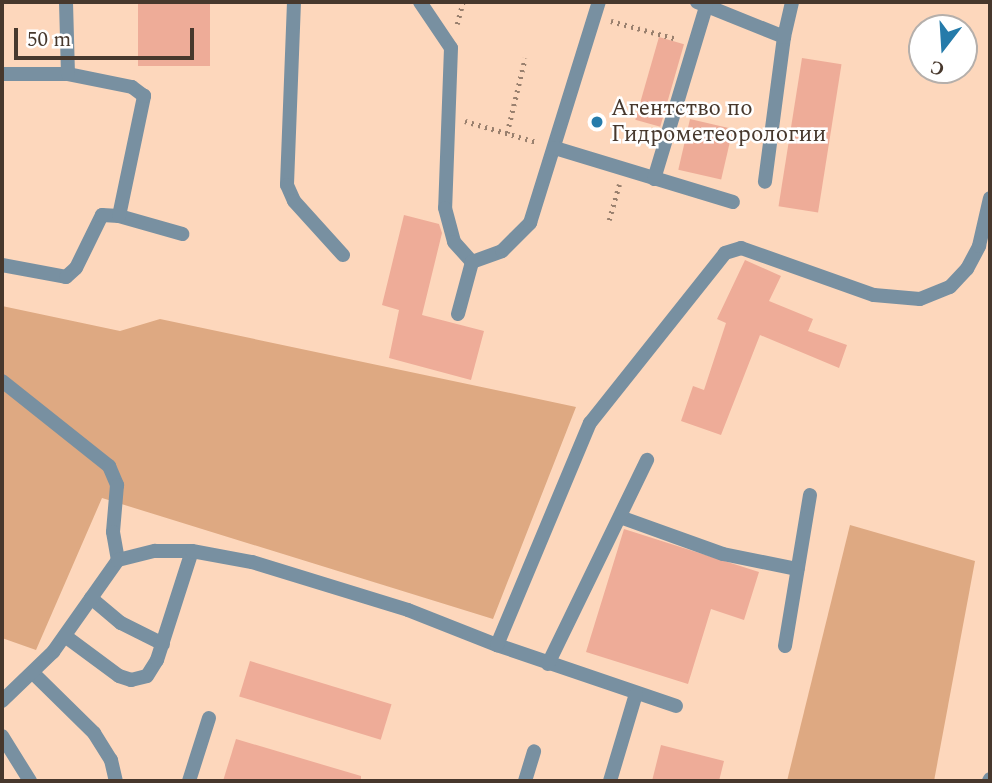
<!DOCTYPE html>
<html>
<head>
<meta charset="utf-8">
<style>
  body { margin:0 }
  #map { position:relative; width:992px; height:783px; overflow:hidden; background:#fdd7bc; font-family:Spectral,serif }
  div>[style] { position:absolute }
  .green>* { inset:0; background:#dea982 }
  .building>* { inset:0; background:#eeac98; transform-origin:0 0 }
  .path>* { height:4.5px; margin-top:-2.25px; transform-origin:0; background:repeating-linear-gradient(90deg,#99806e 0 2px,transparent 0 7px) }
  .lane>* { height:14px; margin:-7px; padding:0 7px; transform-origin:7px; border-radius:7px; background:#7890a1 }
  .street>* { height:14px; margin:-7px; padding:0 7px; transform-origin:7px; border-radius:7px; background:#7890a1 }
  .dots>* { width:19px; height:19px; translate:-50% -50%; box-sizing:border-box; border:4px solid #fff; border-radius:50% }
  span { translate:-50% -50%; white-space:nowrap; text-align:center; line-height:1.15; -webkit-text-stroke:5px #fff; paint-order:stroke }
  .poi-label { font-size:23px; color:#47382d }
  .left { translate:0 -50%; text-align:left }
  .frame { position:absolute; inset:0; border:4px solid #47382d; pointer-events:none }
  .north { position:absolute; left:908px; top:14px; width:70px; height:70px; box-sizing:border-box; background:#fff; border:2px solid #b5afab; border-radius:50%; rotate:197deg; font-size:19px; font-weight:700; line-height:28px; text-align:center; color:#47382d }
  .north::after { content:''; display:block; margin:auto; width:24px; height:32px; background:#257baa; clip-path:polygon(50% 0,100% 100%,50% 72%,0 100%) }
  .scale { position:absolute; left:14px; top:28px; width:180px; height:32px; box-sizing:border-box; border:4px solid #47382d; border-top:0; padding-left:9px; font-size:21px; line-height:24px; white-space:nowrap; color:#47382d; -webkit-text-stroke:5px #fff; paint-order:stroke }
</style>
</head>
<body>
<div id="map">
  <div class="green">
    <i style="clip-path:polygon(2px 306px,120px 331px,160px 319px,576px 407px,493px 619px,102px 498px,36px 650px,2px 638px)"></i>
    <i style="clip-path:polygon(850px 525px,975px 561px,934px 781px,787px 781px)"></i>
  </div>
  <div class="building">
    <i style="left:138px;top:2px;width:72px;height:64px"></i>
    <i style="left:659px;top:37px;width:26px;height:86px;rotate:16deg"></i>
    <i style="left:802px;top:58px;width:40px;height:150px;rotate:9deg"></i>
    <i style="left:690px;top:119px;width:44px;height:52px;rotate:13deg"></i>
    <i style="clip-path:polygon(404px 215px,439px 224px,442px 233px,422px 315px,484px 331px,471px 380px,389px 358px,399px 310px,382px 305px)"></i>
    <i style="clip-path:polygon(745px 260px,781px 276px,769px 301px,813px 319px,808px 331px,847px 345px,839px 368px,760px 335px,721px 435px,681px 421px,693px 386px,704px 390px,726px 323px,717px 319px)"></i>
    <i style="clip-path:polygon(624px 529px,759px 572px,744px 620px,711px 609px,688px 684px,586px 652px)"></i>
    <i style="left:250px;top:661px;width:148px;height:37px;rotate:17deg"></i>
    <i style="clip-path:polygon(236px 739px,361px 776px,361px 781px,223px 781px)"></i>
    <i style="clip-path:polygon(661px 745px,724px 761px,719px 781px,652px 781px)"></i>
  </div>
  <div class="path">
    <i style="left:611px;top:21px;width:68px;rotate:15.3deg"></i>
    <i style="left:457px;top:24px;width:23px;rotate:-75deg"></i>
    <i style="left:465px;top:121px;width:75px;rotate:16.3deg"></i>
    <i style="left:507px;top:133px;width:77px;rotate:-76.5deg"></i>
    <i style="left:609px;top:220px;width:37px;rotate:-74deg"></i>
  </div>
  <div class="lane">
    <i style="left:294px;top:2px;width:183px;rotate:92.2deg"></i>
    <i style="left:287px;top:185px;width:17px;rotate:66deg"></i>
    <i style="left:294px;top:201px;width:73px;rotate:47.8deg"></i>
    <i style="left:420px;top:2px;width:55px;rotate:56deg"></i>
    <i style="left:451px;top:48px;width:160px;rotate:92.1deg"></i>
    <i style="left:445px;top:208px;width:35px;rotate:75deg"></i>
    <i style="left:454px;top:242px;width:27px;rotate:48deg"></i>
    <i style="left:472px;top:262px;width:32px;rotate:-20deg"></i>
    <i style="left:502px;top:251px;width:40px;rotate:-45deg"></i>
    <i style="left:530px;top:223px;width:232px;rotate:-72.7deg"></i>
    <i style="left:697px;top:2px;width:94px;rotate:21.9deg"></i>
    <i style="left:784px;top:37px;width:146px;rotate:97.5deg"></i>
    <i style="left:784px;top:37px;width:36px;rotate:-77deg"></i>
    <i style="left:2px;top:74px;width:66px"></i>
    <i style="left:555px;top:148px;width:186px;rotate:16.9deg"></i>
    <i style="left:654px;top:179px;width:180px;rotate:-73.2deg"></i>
    <i style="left:119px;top:216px;width:66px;rotate:15.9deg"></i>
    <i style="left:2px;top:265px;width:65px;rotate:10.6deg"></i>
    <i style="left:66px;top:277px;width:13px;rotate:-42deg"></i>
    <i style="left:76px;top:268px;width:59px;rotate:-63.9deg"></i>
    <i style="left:102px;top:215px;width:17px;rotate:3deg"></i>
    <i style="left:119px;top:216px;width:123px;rotate:-78.2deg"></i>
    <i style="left:144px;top:96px;width:15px;rotate:-143deg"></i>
    <i style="left:132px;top:87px;width:65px;rotate:-168.5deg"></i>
    <i style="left:68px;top:74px;width:72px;rotate:-91.6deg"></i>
    <i style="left:458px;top:314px;width:54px;rotate:-74.9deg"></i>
    <i style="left:2px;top:381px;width:137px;rotate:38.5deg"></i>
    <i style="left:109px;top:466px;width:21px;rotate:67deg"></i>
    <i style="left:117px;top:485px;width:47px;rotate:94.9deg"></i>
    <i style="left:113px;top:532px;width:28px;rotate:80deg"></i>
    <i style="left:620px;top:517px;width:109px;rotate:19.8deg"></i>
    <i style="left:723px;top:554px;width:76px;rotate:11.5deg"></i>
    <i style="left:91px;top:598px;width:39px;rotate:40deg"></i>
    <i style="left:121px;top:623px;width:47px;rotate:26.6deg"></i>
    <i style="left:65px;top:636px;width:67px;rotate:36.5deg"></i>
    <i style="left:119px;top:676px;width:13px;rotate:18deg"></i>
    <i style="left:131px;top:680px;width:16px;rotate:-14deg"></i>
    <i style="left:147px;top:676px;width:19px;rotate:-58deg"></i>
    <i style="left:157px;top:660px;width:114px;rotate:-72.2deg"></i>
    <i style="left:497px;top:645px;width:189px;rotate:18.8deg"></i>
    <i style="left:785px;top:646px;width:153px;rotate:-80.6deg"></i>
    <i style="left:548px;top:664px;width:227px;rotate:-64.1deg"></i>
    <i style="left:33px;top:673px;width:86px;rotate:44.5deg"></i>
    <i style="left:94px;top:733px;width:32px;rotate:58deg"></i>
    <i style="left:111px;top:760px;width:22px;rotate:77deg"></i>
    <i style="left:2px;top:701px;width:71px;rotate:-43.9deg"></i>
    <i style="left:53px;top:652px;width:113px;rotate:-54.8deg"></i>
    <i style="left:118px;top:560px;width:38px;rotate:-14deg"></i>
    <i style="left:155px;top:551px;width:37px"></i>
    <i style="left:192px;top:551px;width:61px;rotate:10.4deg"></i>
    <i style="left:252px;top:562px;width:163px;rotate:17.1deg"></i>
    <i style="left:408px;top:610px;width:96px;rotate:21.5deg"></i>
    <i style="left:497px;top:645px;width:241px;rotate:-67.3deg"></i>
    <i style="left:590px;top:423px;width:217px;rotate:-51.5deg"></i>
    <i style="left:725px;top:253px;width:17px;rotate:-17deg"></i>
    <i style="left:741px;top:248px;width:141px;rotate:19.5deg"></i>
    <i style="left:874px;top:295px;width:46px;rotate:5deg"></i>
    <i style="left:920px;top:299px;width:32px;rotate:-22deg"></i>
    <i style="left:950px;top:287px;width:25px;rotate:-47deg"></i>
    <i style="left:967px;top:269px;width:26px;rotate:-62deg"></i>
    <i style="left:979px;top:246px;width:49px;rotate:-77.1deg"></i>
    <i style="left:189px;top:781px;width:66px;rotate:-72.4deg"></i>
    <i style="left:525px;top:781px;width:31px;rotate:-73deg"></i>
    <i style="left:610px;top:781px;width:91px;rotate:-73.4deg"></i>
    <i style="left:989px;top:781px;width:2px;rotate:-63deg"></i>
  </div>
  <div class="street">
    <i style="left:2px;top:736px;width:53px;rotate:58.1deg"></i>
  </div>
  <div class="dots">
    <i style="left:597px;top:122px;background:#257baa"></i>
  </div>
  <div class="poi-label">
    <span class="left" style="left:611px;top:122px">Агентство по<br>Гидрометеорологии</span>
  </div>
  <div class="frame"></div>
  <div class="north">С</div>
  <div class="scale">50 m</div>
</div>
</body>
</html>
